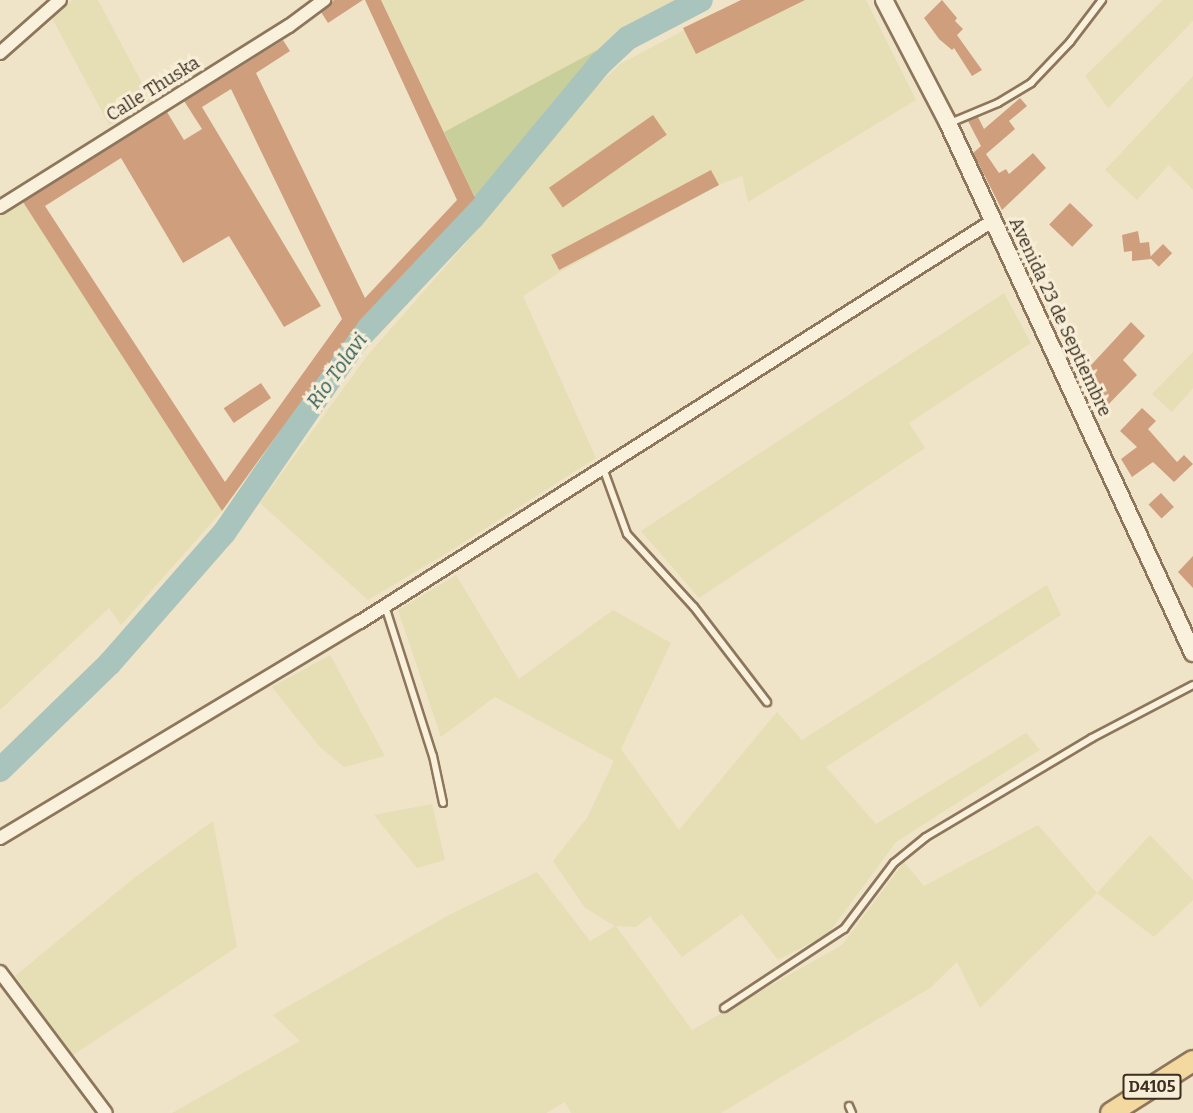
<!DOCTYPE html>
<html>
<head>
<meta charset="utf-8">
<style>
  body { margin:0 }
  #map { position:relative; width:1193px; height:1113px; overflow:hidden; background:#f0e4c8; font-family:Bitter,serif }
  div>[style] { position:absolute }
  .farmland>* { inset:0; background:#e6deb5 }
  .green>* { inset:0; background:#c9cf9b }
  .river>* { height:24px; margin:-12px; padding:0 12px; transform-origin:12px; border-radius:12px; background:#a9c4bc }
  .building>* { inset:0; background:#cf9f7d; transform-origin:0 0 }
  .roads { filter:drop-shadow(2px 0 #8d765c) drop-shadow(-2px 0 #8d765c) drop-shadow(0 2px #8d765c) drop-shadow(0 -2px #8d765c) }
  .service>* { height:6px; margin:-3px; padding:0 3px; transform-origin:3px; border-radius:3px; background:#faf1dc }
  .minor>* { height:12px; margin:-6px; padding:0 6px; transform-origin:6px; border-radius:6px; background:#faf1dc }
  .secondary>* { height:16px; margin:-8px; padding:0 8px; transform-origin:8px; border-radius:8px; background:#faf1dc }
  .primary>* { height:20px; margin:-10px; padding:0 10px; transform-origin:10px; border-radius:10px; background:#f3d9a0 }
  span { translate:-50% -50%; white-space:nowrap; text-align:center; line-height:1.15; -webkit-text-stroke:6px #f7eed8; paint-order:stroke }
  .shield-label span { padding:2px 4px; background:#f7eed8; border:2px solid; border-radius:4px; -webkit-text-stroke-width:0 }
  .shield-label { font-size:16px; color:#3d2e20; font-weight:700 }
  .street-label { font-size:18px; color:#3d2e20 }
  .water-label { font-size:20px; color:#2f5d5a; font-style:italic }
</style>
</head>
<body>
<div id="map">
  <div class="farmland">
    <i style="clip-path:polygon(72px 0,98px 0,151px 100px,109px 125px,52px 18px)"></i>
    <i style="clip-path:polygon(381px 0,679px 0,636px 23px,597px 50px,444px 132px)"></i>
    <i style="clip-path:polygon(741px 0,866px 0,916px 100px,748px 202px,742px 176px,719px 185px,560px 272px,523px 296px,596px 458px,447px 553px,368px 600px,260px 503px,367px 356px,466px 243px,580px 103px,620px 64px)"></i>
    <i style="clip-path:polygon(1163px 0,1193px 0,1193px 21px,1108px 108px,1085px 76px)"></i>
    <i style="clip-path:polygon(1193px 76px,1193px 190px,1169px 165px,1137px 200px,1105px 170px)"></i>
    <i style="clip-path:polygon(22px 200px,222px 511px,121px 625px,109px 608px,0 710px,0 214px)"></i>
    <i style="clip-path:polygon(1004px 293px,1031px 343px,909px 423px,925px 448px,699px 598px,641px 531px)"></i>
    <i style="clip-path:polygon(1193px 352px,1193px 388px,1172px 412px,1152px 394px)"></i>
    <i style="clip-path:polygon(456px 575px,519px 679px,613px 610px,671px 643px,621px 749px,679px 830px,777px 712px,802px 740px,1047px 585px,1061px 615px,826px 767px,876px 824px,1026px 733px,1040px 750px,896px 842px,828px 934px,778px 960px,742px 914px,682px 957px,650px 916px,636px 927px,616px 926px,692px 1030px,842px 945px,904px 862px,924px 886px,1038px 825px,1097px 893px,1150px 835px,1193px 880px,1193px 900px,1154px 937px,1097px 893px,980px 1008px,957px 962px,930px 988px,721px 1113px,571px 1113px,565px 1102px,546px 1113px,172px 1113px,300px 1041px,273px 1015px,449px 915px,537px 872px,590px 941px,615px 926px,585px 908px,553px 861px,587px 818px,614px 761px,495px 697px,441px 737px,398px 610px)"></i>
    <i style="clip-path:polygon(330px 655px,385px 756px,344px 767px,319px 746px,272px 687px)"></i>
    <i style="clip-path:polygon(432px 804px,445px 860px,417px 868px,374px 815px)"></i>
    <i style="clip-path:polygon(213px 821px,237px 947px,73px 1055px,15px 976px,134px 878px)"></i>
  </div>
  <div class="green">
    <i style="clip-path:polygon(597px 50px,475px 198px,444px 132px)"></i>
  </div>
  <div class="river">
    <i style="left:0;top:770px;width:153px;rotate:-44.2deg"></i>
    <i style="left:110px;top:663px;width:173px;rotate:-48.8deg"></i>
    <i style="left:224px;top:533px;width:233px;rotate:-55.5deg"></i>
    <i style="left:356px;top:341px;width:170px;rotate:-46.7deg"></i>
    <i style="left:473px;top:217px;width:199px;rotate:-50.3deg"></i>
    <i style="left:600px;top:64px;width:38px;rotate:-43deg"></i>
    <i style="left:628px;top:38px;width:82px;rotate:-27.5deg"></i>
  </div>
  <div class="building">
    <i style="clip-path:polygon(334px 0,363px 0,328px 23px,321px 12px)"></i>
    <i style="clip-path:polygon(evenodd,365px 0,381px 0,475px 198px,360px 320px,222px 511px,23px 202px,167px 112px,184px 140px,202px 129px,184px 101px,283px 40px,290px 51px,256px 73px,365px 298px,457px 200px,365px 0,231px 89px,342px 319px,225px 482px,45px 206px,121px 158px,183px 263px,229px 236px,284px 327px,321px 306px,202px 107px,231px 89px)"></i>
    <i style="clip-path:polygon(741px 0,805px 0,696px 54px,683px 28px)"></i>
    <i style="clip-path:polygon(942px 0,957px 18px,955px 21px,963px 29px,957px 35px,982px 70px,972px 76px,954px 48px,952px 50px,939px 39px,924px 18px)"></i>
    <i style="clip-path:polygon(1020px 98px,1027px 106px,1009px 121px,1015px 129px,986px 154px,999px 173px,1006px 169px,1009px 174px,1033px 153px,1046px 168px,1002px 210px,973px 153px,981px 146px,968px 121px,978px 117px,984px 129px)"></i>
    <i style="left:653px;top:115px;width:24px;height:127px;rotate:55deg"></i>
    <i style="left:711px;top:170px;width:17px;height:181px;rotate:62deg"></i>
    <i style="left:1070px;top:203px;width:32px;height:30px;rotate:44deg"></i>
    <i style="clip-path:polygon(1138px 231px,1140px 243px,1149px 242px,1151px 259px,1132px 261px,1132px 251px,1124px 252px,1122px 235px)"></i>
    <i style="left:1163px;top:244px;width:13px;height:19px;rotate:45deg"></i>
    <i style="clip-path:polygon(1131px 322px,1145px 336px,1123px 360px,1137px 375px,1100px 413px,1081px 376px)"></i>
    <i style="left:261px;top:383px;width:18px;height:45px;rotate:56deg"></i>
    <i style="clip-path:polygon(1142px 408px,1156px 421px,1148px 429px,1177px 462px,1184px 455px,1193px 464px,1174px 482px,1153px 462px,1132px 477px,1121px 459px,1137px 447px,1120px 431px)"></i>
    <i style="left:1161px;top:493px;width:19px;height:17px;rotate:47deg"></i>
    <i style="clip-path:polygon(1193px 556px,1193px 588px,1178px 572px)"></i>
  </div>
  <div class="roads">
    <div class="service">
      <i style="left:950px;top:123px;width:52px;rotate:-22.6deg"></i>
      <i style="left:998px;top:103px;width:39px;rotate:-31deg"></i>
      <i style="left:1031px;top:83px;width:57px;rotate:-46.4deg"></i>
      <i style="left:1070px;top:42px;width:53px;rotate:-52.7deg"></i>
      <i style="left:603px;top:468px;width:70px;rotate:70deg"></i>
      <i style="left:627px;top:534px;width:99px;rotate:47.5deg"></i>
      <i style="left:694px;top:607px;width:120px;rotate:52.5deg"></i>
      <i style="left:385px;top:606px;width:157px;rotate:72.3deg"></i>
      <i style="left:433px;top:756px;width:48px;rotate:78deg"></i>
      <i style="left:724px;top:1008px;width:144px;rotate:-33.4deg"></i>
      <i style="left:844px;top:929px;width:83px;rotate:-52.9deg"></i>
      <i style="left:894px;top:863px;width:41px;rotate:-39.1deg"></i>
      <i style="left:926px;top:837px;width:193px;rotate:-30.8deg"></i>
      <i style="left:1092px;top:738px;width:114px;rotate:-27.7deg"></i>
      <i style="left:849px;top:1106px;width:8px;rotate:67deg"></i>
    </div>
    <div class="minor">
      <i style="left:0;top:53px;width:80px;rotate:-41.5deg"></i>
      <i style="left:0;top:207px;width:341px;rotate:-32.1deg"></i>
      <i style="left:289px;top:26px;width:44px;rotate:-36.6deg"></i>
      <i style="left:0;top:838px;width:420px;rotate:-31deg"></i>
      <i style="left:360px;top:622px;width:751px;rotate:-32.38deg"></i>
      <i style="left:0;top:972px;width:176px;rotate:53.1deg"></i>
    </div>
    <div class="secondary">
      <i style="left:884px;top:0;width:139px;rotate:62.5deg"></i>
      <i style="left:948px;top:123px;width:584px;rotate:65.19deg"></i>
    </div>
    <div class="primary">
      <i style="left:1111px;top:1113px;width:97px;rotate:-32.4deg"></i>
    </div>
  </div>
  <div class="shield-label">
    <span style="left:1152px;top:1087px">D4105</span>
  </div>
  <div class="street-label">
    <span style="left:153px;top:89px;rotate:-32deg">Calle Thuska</span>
    <span style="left:1060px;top:317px;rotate:65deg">Avenida 23 de Septiembre</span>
  </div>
  <div class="water-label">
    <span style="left:337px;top:371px;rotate:-54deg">Río Tolavi</span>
  </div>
</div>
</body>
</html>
